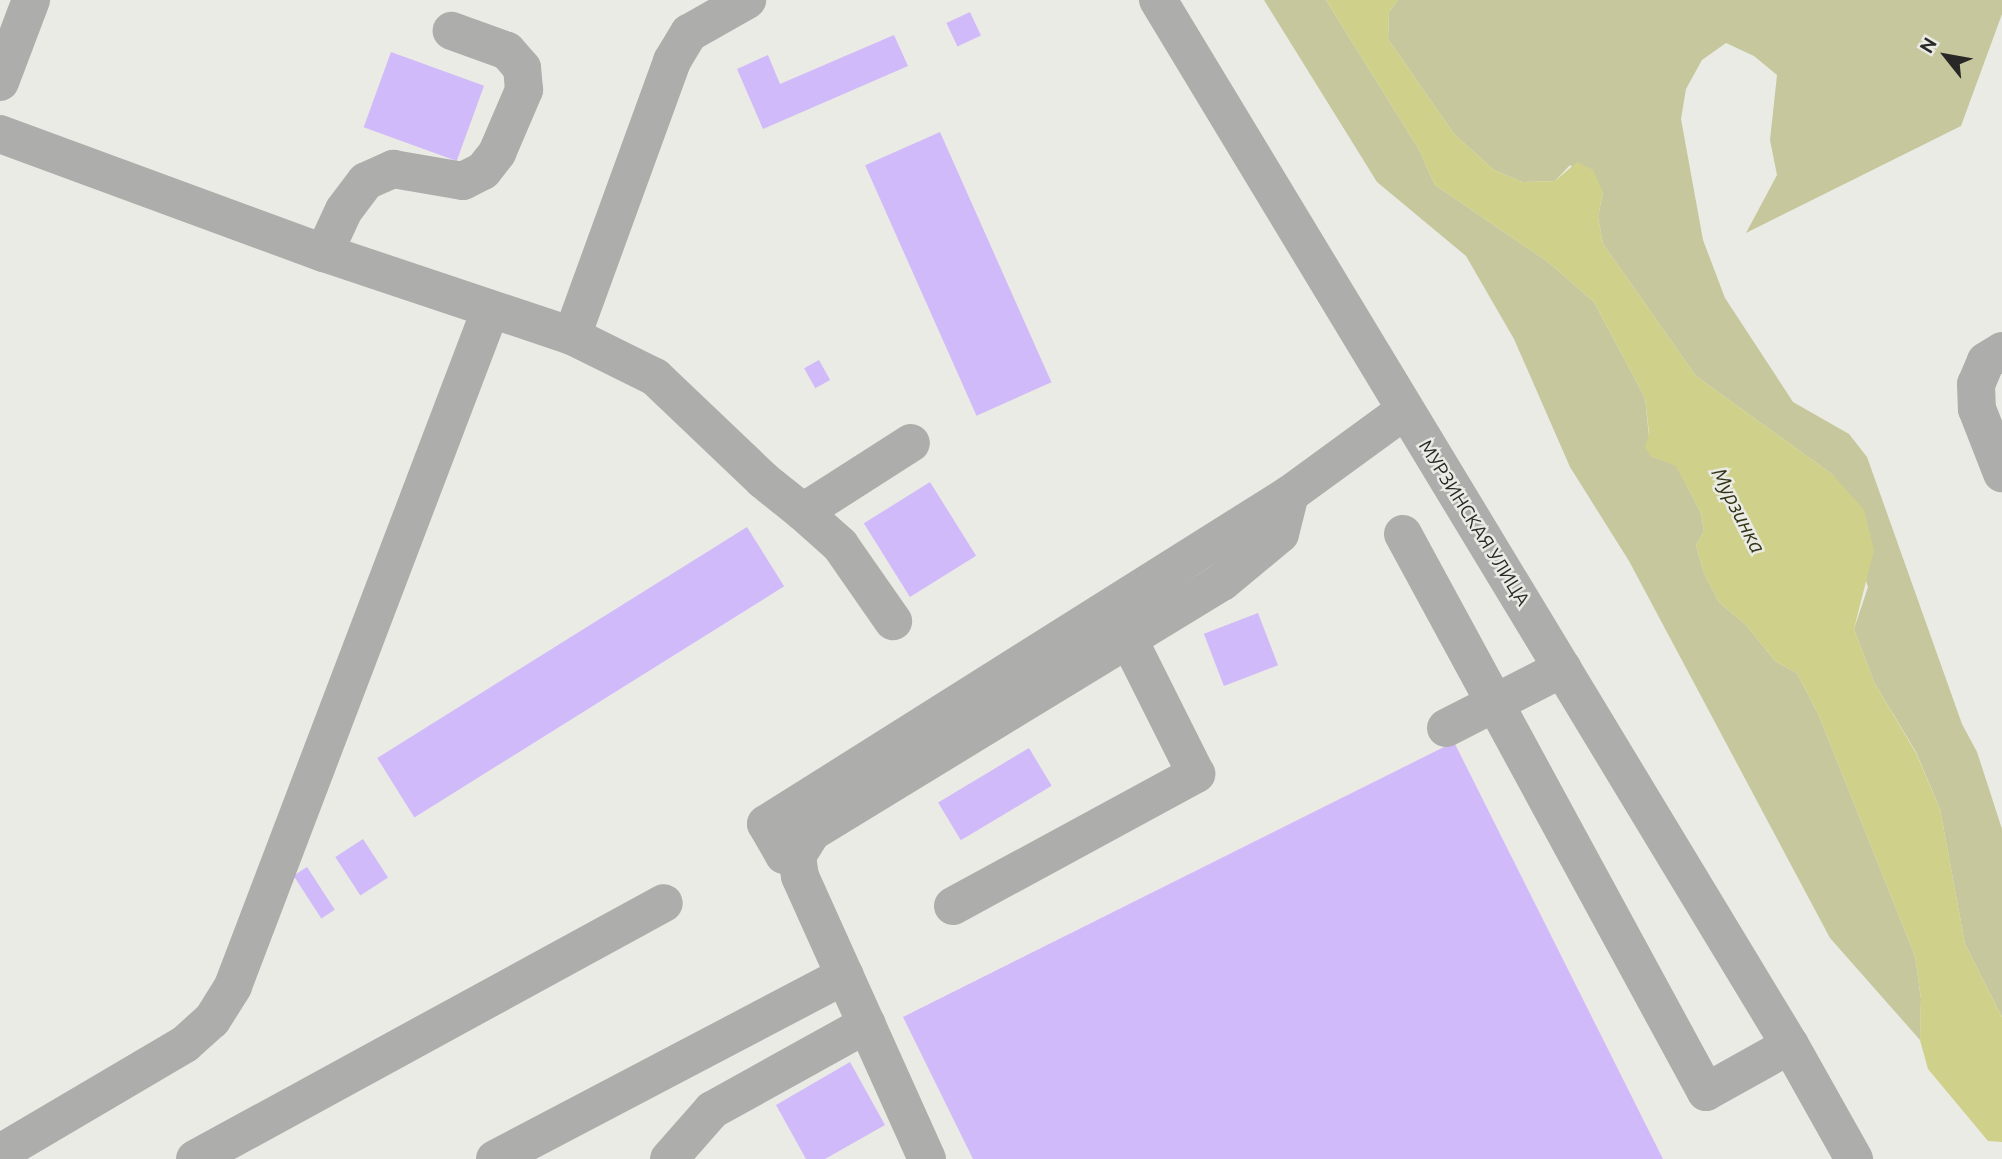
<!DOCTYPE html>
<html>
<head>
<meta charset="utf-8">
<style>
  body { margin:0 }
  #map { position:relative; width:2002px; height:1159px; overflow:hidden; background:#eaebe5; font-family:Ubuntu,sans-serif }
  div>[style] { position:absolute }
  .green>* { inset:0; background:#c6c79c }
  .water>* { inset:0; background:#cfd18b }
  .building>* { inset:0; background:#d1baf9; transform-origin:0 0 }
  .minor>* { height:38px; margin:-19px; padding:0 19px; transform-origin:19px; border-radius:19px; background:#adadab }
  span { translate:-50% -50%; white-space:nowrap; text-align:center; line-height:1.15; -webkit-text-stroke:5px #eaebe5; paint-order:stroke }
  .street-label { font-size:19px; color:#282826 }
  .water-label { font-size:21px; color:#323214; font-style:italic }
  .north { position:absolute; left:1911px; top:21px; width:70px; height:70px; -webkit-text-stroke:5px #eaebe5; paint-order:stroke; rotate:301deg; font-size:19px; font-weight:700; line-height:28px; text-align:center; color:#282826 }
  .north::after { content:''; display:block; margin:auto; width:24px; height:32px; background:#282826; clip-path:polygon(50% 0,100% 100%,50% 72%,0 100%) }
</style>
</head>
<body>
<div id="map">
  <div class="green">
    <i style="clip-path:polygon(1264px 0,1326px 0,1418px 148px,1435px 185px,1548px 262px,1594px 302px,1645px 398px,1651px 456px,1676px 465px,1701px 513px,1704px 531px,1696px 545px,1704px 573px,1719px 602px,1747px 626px,1775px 661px,1797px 673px,1819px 716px,1915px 956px,1921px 999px,1920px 1040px,1830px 938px,1629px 561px,1570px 467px,1514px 339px,1466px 256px,1377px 182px)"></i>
    <i style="clip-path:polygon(1398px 0,2002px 0,2002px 14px,1961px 126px,1746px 233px,1777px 175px,1770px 140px,1777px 75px,1754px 56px,1726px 43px,1702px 60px,1686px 89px,1681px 119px,1703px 240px,1725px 298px,1793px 402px,1849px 434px,1867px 457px,1962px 724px,1977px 752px,2002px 829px,2002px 1017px,1965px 944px,1940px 809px,1916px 752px,1874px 682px,1854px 629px,1868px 587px,1833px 475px,1696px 376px,1603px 244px,1598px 217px,1603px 192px,1570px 165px,1555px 181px,1522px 182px,1494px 170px,1454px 134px,1388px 39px,1389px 12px)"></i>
  </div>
  <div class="water">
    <i style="clip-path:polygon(1326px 0,1398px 0,1389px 12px,1388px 39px,1454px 134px,1494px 170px,1522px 182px,1555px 181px,1577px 162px,1593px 170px,1603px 192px,1598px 217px,1603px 244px,1696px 376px,1833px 475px,1864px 510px,1874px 550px,1854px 629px,1874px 682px,1916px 753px,1940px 809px,1965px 944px,2002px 1017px,2002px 1142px,1988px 1141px,1928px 1069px,1920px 1040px,1921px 999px,1915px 956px,1819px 716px,1797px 673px,1775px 661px,1747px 626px,1719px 602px,1704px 573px,1696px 545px,1704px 531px,1701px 513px,1676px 466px,1651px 456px,1645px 447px,1649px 433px,1645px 398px,1594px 302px,1548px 262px,1435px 185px,1418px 148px)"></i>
  </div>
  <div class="building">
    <i style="left:970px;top:12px;width:26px;height:26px;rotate:65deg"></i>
    <i style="clip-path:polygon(894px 35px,908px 66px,763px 129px,737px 69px,768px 55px,780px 84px)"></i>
    <i style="left:391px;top:52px;width:99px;height:80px;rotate:20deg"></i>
    <i style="left:940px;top:132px;width:274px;height:82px;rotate:66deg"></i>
    <i style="left:819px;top:360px;width:23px;height:17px;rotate:61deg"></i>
    <i style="left:930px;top:482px;width:87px;height:78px;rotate:58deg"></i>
    <i style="left:747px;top:527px;width:70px;height:436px;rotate:58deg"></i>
    <i style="left:1258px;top:613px;width:56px;height:58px;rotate:69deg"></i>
    <i style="clip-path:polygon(1454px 742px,1663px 1159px,973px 1159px,903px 1017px)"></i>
    <i style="left:1029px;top:748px;width:44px;height:106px;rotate:59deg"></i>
    <i style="left:363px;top:839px;width:46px;height:33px;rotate:57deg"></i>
    <i style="left:307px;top:867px;width:51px;height:16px;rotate:57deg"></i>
    <i style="clip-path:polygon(850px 1062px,885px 1125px,825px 1159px,806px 1159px,776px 1105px)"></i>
  </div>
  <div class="minor">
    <i style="left:1158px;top:0;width:1221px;rotate:58.84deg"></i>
    <i style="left:1790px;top:1045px;width:131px;rotate:60.7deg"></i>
    <i style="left:0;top:82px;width:88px;rotate:-69.3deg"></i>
    <i style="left:0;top:134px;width:345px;rotate:20.2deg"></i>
    <i style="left:324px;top:253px;width:262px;rotate:18.5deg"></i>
    <i style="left:572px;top:336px;width:293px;rotate:-70deg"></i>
    <i style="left:672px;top:61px;width:33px;rotate:-59deg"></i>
    <i style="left:689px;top:33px;width:67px;rotate:-29.6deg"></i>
    <i style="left:324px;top:253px;width:47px;rotate:-65.1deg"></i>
    <i style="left:344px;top:210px;width:36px;rotate:-53deg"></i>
    <i style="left:366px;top:181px;width:30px;rotate:-24deg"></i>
    <i style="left:393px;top:169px;width:71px;rotate:9.7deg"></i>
    <i style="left:463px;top:181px;width:22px;rotate:-27deg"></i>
    <i style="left:483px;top:171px;width:23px;rotate:-52deg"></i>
    <i style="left:497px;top:153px;width:69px;rotate:-66.8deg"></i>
    <i style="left:524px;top:90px;width:22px;rotate:-95deg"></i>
    <i style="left:522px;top:68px;width:23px;rotate:-131deg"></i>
    <i style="left:507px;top:51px;width:59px;rotate:-160deg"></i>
    <i style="left:572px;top:336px;width:93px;rotate:26.3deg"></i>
    <i style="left:655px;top:377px;width:149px;rotate:43.6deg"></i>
    <i style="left:763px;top:480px;width:51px;rotate:38.7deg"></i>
    <i style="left:803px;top:512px;width:128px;rotate:-32.6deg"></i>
    <i style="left:2002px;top:351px;width:19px;rotate:148deg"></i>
    <i style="left:1986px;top:361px;width:25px;rotate:113deg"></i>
    <i style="left:1976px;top:384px;width:25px;rotate:88deg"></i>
    <i style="left:1977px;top:409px;width:69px;rotate:68.7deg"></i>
    <i style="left:803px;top:512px;width:50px;rotate:41.7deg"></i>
    <i style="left:840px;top:545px;width:93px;rotate:55.1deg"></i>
    <i style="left:1403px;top:534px;width:635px;rotate:61.5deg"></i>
    <i style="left:1706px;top:1092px;width:96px;rotate:-29.2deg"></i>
    <i style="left:1446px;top:728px;width:131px;rotate:-27.1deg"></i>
    <i style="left:797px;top:856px;width:13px;rotate:-176deg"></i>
    <i style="left:784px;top:855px;width:36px;rotate:-120deg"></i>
    <i style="left:766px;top:824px;width:619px;rotate:-32.2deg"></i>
    <i style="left:1290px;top:494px;width:142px;rotate:-36.1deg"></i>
    <i style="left:953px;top:906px;width:277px;rotate:-28.5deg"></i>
    <i style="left:1196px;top:774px;width:152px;rotate:-116.6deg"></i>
    <i style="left:0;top:1153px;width:215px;rotate:-30.5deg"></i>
    <i style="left:185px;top:1044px;width:36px;rotate:-42deg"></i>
    <i style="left:212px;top:1020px;width:40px;rotate:-58deg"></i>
    <i style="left:233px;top:986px;width:722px;rotate:-69.16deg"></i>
    <i style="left:195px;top:1159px;width:534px;rotate:-28.63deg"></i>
    <i style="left:495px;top:1159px;width:395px;rotate:-27.7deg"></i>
    <i style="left:669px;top:1159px;width:65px;rotate:-48.7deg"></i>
    <i style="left:712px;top:1110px;width:177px;rotate:-29deg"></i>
    <i style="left:927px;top:1159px;width:310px;rotate:-114.2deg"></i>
    <i style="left:800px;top:876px;width:20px;rotate:-99deg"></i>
    <i style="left:797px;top:856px;width:28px;rotate:-58deg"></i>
    <i style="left:812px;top:832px;width:480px;rotate:-31.4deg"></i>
    <i style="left:1222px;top:582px;width:75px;rotate:-39.6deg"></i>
    <i style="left:1280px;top:534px;width:41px;rotate:-76deg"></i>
  </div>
  <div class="street-label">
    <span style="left:1474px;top:523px;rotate:58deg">МУРЗИНСКАЯ УЛИЦА</span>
  </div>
  <div class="water-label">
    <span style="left:1739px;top:510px;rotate:63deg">Мурзинка</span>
  </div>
  <div class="north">N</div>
</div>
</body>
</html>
